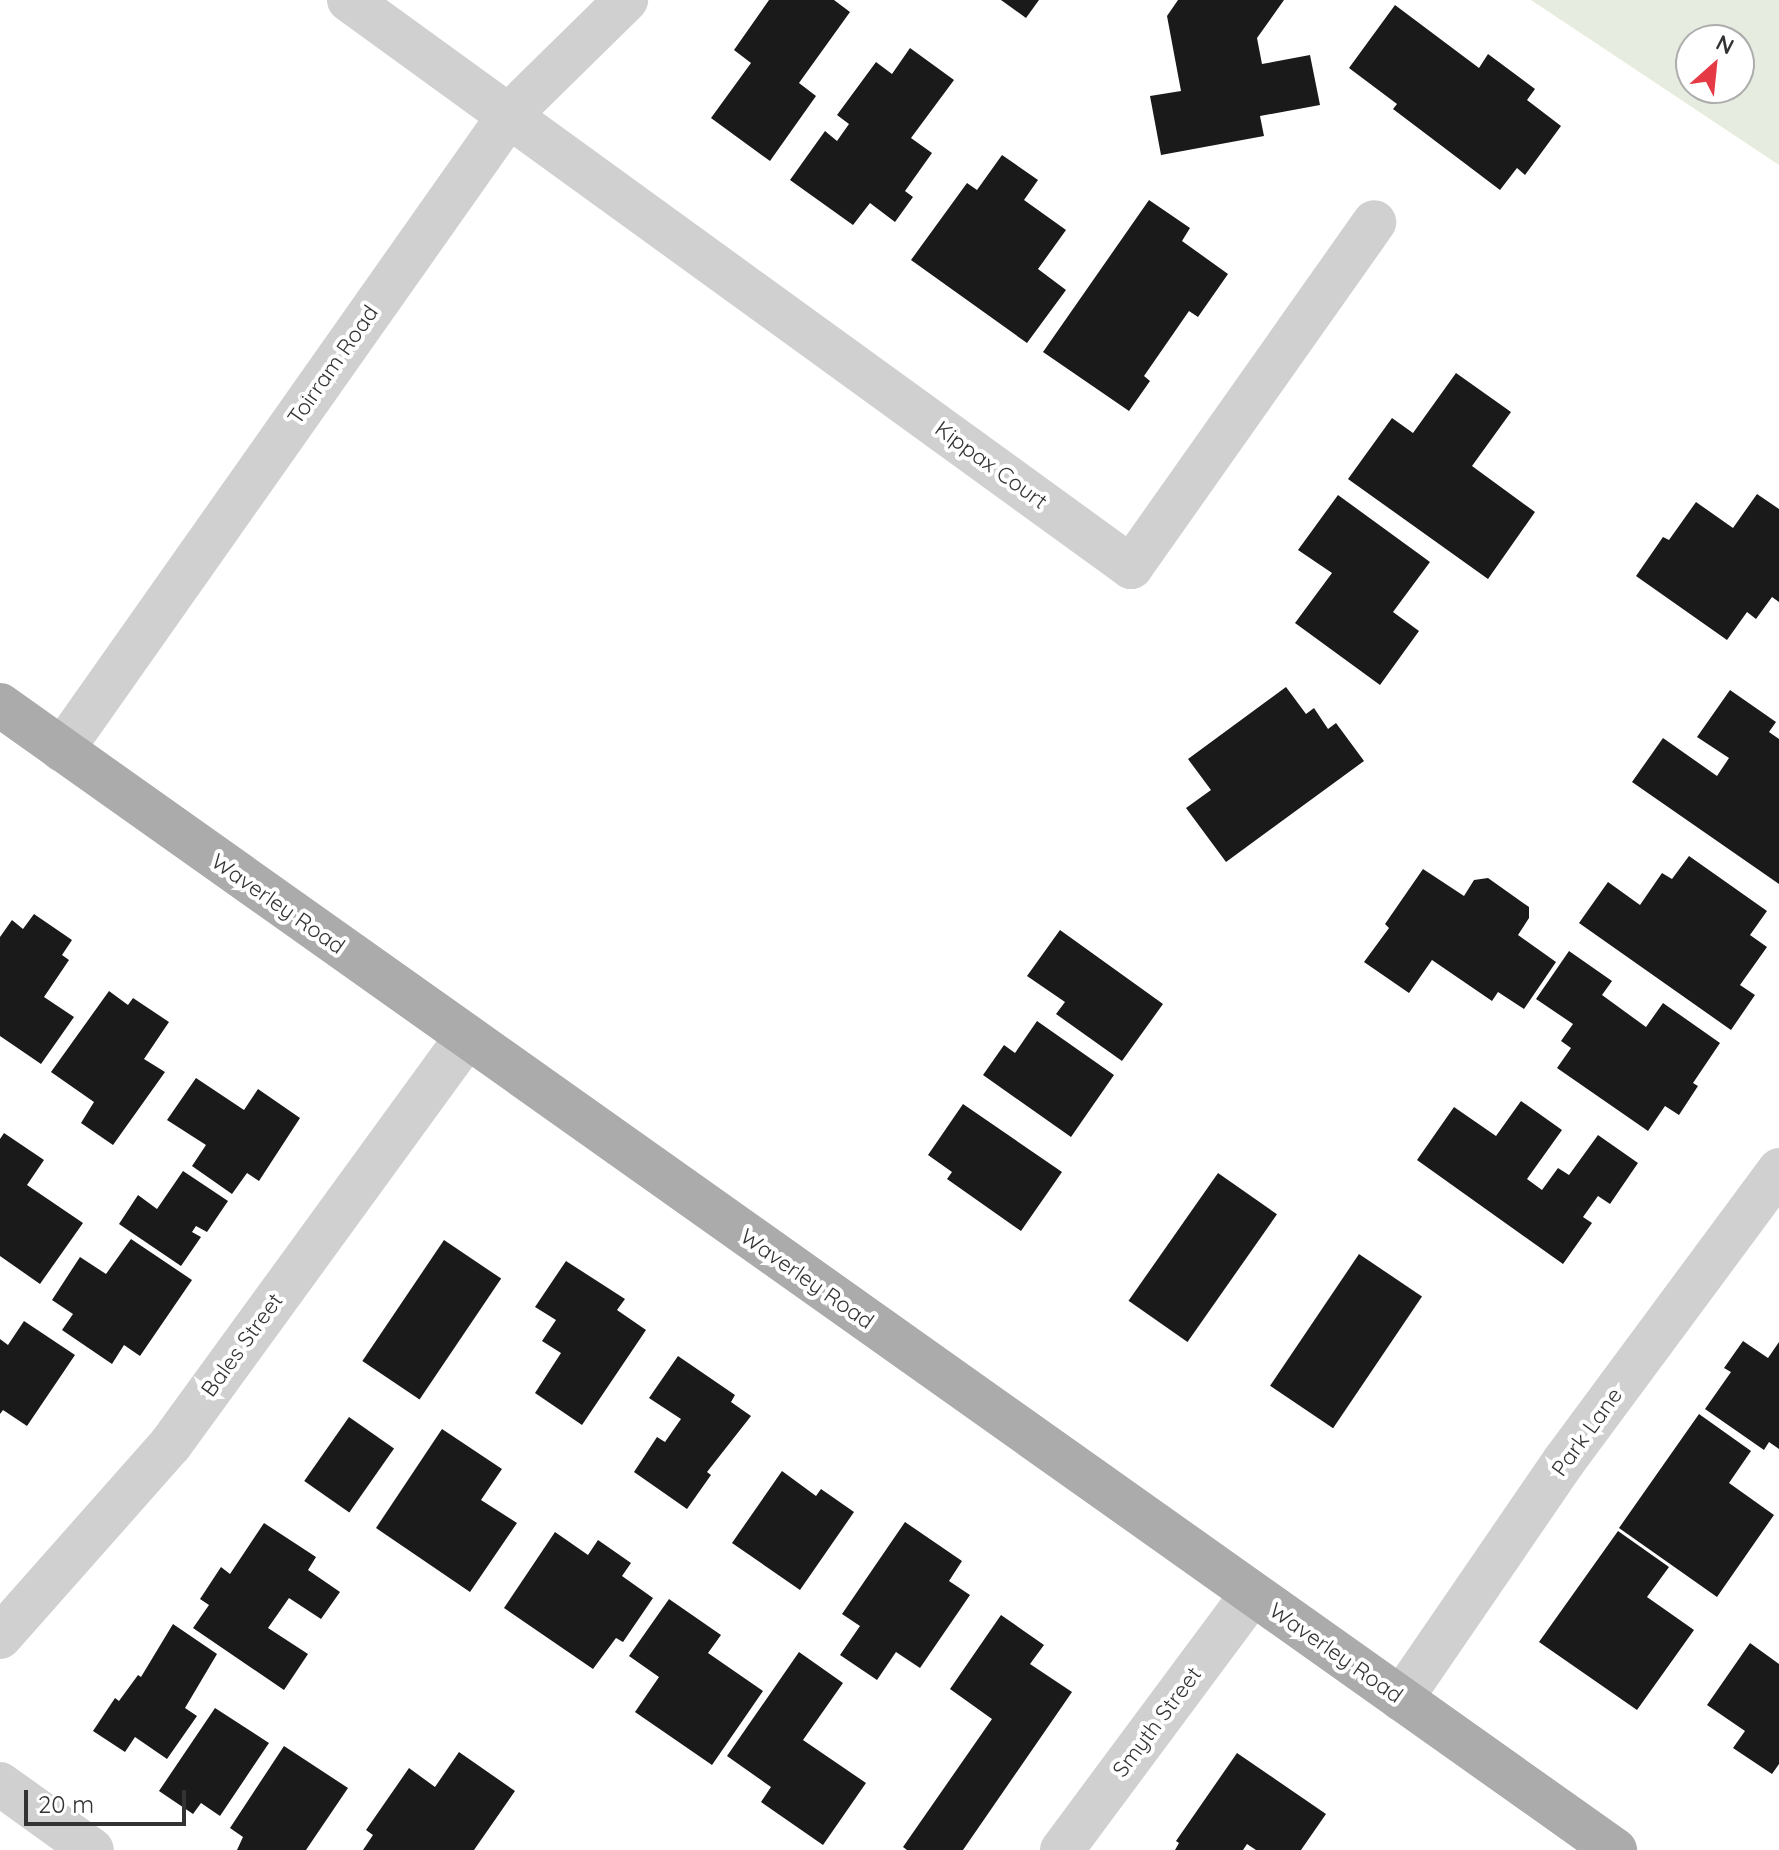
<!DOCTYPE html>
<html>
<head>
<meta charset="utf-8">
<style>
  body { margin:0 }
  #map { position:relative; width:1779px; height:1850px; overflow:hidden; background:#fff; font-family:Quicksand,sans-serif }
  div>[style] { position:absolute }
  .green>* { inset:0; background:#e6ecdf }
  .building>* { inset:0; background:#1a1a1a; transform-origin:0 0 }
  .minor>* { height:44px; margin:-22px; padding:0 22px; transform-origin:22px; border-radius:22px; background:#d0d0d0 }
  .major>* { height:44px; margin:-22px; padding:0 22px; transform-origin:22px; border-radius:22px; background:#ababab }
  span { translate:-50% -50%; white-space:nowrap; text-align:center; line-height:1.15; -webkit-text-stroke:8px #fff; paint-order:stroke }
  .street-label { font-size:22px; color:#333 }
  .north { position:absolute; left:1675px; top:24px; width:80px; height:80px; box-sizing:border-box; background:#fff; border:2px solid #adadad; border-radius:50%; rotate:27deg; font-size:22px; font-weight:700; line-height:32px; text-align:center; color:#333 }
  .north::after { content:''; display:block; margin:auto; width:28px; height:36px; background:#e63946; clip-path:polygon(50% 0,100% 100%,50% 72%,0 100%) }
  .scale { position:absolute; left:24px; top:1790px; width:162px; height:36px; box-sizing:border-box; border:4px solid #333; border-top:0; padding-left:10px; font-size:24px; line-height:28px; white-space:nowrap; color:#333; -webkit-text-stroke:6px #fff; paint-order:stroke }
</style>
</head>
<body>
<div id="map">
  <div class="green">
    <i style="clip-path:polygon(evenodd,1531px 0,1779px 0,1779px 165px,1531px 0,1691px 40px,1739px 40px,1739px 88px,1691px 88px,1691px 40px)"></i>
  </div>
  <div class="building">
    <i style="clip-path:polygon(769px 0,834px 0,850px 12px,799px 83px,816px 96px,770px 161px,711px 118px,751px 63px,734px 50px)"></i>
    <i style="clip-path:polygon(1001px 0,1039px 0,1026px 18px)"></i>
    <i style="clip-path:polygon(1178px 0,1284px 0,1257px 38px,1262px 64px,1310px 55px,1320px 105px,1260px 116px,1264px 136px,1161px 155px,1150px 96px,1181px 91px,1167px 16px)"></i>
    <i style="clip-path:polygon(1395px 5px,1479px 68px,1488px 54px,1535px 89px,1527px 100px,1561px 126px,1525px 175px,1517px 168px,1500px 190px,1393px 109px,1397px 104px,1349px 68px)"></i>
    <i style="clip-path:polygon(910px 48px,954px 80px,911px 138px,932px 153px,905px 191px,913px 197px,895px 222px,870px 203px,853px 225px,790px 180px,825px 131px,837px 141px,849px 124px,837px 115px,876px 62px,892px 74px)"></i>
    <i style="clip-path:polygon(1002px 155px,1038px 180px,1024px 200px,1066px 230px,1038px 269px,1066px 290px,1027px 343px,911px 260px,967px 183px,977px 190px)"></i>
    <i style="clip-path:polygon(1149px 200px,1190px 228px,1182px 241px,1228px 274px,1198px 317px,1189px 311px,1144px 376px,1150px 381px,1129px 411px,1043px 352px)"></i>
    <i style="clip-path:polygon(1456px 373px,1511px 412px,1472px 466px,1535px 512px,1488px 579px,1348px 479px,1392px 418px,1413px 433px)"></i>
    <i style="clip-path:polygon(1757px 494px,1779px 509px,1779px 602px,1772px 597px,1756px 619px,1747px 612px,1727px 640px,1636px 576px,1663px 537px,1669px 540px,1696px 502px,1733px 528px)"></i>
    <i style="clip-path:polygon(1338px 495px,1430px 562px,1393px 612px,1419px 631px,1380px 685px,1295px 623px,1332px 573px,1298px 550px)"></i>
    <i style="clip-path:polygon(1286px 687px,1306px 714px,1314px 708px,1328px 729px,1336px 723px,1364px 761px,1226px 862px,1186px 808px,1211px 790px,1188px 759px)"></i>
    <i style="clip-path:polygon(1730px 690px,1776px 722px,1769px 732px,1779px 739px,1779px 884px,1632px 782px,1663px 738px,1717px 776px,1729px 758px,1697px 737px)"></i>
    <i style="clip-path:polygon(1689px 856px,1767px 911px,1750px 935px,1767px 947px,1740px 985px,1755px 995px,1731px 1030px,1579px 923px,1608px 882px,1640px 905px,1662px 873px,1672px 879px)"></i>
    <i style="clip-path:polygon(1423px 869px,1464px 896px,1474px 880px,1488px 878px,1529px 907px,1529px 918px,1518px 935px,1556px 962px,1524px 1009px,1498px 992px,1492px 1001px,1432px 960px,1409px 993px,1364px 962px,1389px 928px,1385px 924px)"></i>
    <i style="clip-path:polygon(34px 914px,72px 940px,62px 955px,69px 960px,44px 997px,74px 1017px,41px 1064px,0 1036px,0 937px,12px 920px,23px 929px)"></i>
    <i style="clip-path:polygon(1060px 930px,1163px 1004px,1122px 1061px,1056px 1014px,1065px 1002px,1027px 976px)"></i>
    <i style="clip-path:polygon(1569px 951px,1612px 981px,1602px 995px,1646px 1027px,1663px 1003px,1720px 1043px,1693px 1083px,1698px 1086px,1679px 1115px,1665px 1106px,1648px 1131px,1557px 1068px,1571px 1048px,1561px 1041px,1573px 1024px,1536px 999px)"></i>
    <i style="clip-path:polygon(109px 991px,128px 1005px,133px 998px,169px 1022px,144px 1059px,165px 1072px,113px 1145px,81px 1123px,94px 1102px,51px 1072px)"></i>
    <i style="clip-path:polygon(1037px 1021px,1114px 1075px,1071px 1137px,983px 1075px,1004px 1045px,1015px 1053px)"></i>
    <i style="clip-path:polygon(196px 1078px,244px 1110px,258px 1089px,300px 1118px,259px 1181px,247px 1173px,232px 1194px,192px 1166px,206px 1145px,167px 1120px)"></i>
    <i style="clip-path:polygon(1521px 1101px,1562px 1130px,1527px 1179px,1542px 1190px,1558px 1168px,1569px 1175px,1598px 1135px,1638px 1163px,1610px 1204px,1598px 1196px,1583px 1217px,1592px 1223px,1563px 1264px,1417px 1160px,1454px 1107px,1496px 1136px)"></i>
    <i style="clip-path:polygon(963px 1104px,1062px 1172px,1021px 1231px,947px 1179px,952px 1172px,928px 1155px)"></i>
    <i style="clip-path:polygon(4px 1133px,44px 1160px,27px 1185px,83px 1223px,40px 1284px,0 1256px,0 1139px)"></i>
    <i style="clip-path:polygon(183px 1171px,228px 1201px,207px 1232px,196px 1226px,192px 1232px,201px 1237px,181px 1266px,119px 1224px,138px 1195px,157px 1209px)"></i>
    <i style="left:1218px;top:1173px;width:72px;height:156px;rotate:35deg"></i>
    <i style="clip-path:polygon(131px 1239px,192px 1280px,140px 1356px,124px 1345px,112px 1364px,62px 1330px,73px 1314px,52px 1300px,80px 1257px,106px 1274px)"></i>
    <i style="left:444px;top:1240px;width:69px;height:146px;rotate:34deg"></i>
    <i style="left:1359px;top:1254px;width:76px;height:159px;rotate:34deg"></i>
    <i style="clip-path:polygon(566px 1261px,625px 1299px,617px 1310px,646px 1330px,582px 1425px,535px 1393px,561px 1353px,542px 1341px,556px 1320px,535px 1307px)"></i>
    <i style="clip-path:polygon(24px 1321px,75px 1355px,27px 1426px,3px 1410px,0 1414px,0 1339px,8px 1345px)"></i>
    <i style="clip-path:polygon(1743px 1341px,1768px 1358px,1779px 1342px,1779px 1449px,1769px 1442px,1764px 1450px,1705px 1409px,1731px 1372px,1724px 1368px)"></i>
    <i style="clip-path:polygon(678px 1356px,735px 1395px,731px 1402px,751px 1416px,707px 1472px,711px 1475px,687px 1509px,634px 1472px,657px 1437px,665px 1442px,681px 1419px,649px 1398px)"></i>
    <i style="clip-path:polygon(1699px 1414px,1751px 1451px,1729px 1483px,1774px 1515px,1717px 1597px,1619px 1528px)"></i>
    <i style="left:349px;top:1417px;width:55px;height:78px;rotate:35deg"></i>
    <i style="clip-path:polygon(442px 1429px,502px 1469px,481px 1500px,517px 1523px,470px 1592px,376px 1528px)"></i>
    <i style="clip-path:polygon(782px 1471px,816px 1496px,821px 1489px,854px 1512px,800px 1590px,732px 1543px)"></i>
    <i style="clip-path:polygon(905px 1522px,962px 1561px,949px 1581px,970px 1595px,920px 1668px,896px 1652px,877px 1680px,840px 1655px,860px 1626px,842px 1614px)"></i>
    <i style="clip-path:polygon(264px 1523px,316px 1557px,308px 1570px,340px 1592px,321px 1619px,289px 1598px,268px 1628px,308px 1654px,284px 1690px,193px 1628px,209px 1605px,200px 1599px,221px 1567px,230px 1574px)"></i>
    <i style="clip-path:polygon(1618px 1531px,1669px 1567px,1647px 1597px,1694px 1630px,1637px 1710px,1539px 1642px)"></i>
    <i style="clip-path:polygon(555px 1532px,588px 1555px,598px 1540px,631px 1563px,622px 1576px,653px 1598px,623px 1642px,616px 1638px,593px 1669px,504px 1608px)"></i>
    <i style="clip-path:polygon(669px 1599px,721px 1635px,708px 1653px,763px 1691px,712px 1765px,635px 1712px,659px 1677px,629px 1656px)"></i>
    <i style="clip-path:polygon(1001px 1615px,1044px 1645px,1030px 1664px,1072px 1692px,963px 1850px,907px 1850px,903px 1847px,992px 1719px,950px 1689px)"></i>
    <i style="clip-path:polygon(173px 1624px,217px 1654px,185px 1708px,197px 1716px,167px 1759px,135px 1737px,125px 1752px,93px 1731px,115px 1698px,119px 1701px,138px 1675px,141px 1677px)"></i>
    <i style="clip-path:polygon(1750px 1643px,1779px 1664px,1779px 1764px,1772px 1774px,1733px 1748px,1745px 1731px,1707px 1705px)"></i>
    <i style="clip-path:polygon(799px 1652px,843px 1683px,803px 1740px,866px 1783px,823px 1845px,761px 1802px,771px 1787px,727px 1756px)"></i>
    <i style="clip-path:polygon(215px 1708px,269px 1743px,220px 1816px,201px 1803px,193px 1814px,159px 1791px)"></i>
    <i style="clip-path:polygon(284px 1746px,348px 1788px,306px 1850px,237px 1850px,243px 1837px,230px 1828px)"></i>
    <i style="clip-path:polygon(459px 1752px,515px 1791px,474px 1850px,363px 1850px,373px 1835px,366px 1830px,409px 1768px,435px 1787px)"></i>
    <i style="clip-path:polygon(1237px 1753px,1326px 1814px,1301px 1850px,1256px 1850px,1247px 1844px,1243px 1850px,1175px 1850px,1179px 1843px,1176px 1841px)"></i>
  </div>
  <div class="minor">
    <i style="left:349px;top:0;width:966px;rotate:35.94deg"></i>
    <i style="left:1131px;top:567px;width:422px;rotate:-54.8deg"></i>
    <i style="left:62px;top:750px;width:778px;rotate:-54.84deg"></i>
    <i style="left:510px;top:114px;width:163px;rotate:-44.5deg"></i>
    <i style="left:0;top:1637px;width:256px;rotate:-48.5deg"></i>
    <i style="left:170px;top:1445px;width:503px;rotate:-53.97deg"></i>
    <i style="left:1401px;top:1699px;width:288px;rotate:-55.6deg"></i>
    <i style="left:1564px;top:1461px;width:362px;rotate:-53.5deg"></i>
    <i style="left:0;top:1784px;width:113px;rotate:35.7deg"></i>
    <i style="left:1062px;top:1850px;width:319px;rotate:-53.4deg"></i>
  </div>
  <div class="major">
    <i style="left:0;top:705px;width:1980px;rotate:35.34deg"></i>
  </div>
  <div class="street-label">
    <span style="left:333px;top:365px;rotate:-55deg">Toirram Road</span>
    <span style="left:991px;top:465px;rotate:36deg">Kippax Court</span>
    <span style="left:278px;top:904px;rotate:35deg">Waverley Road</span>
    <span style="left:807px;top:1279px;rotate:35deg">Waverley Road</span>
    <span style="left:242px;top:1345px;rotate:-54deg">Bales Street</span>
    <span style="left:1587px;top:1432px;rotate:-54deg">Park Lane</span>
    <span style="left:1336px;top:1653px;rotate:35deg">Waverley Road</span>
    <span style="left:1157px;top:1722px;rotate:-53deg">Smyth Street</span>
  </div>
  <div class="north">N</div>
  <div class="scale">20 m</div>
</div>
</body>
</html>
